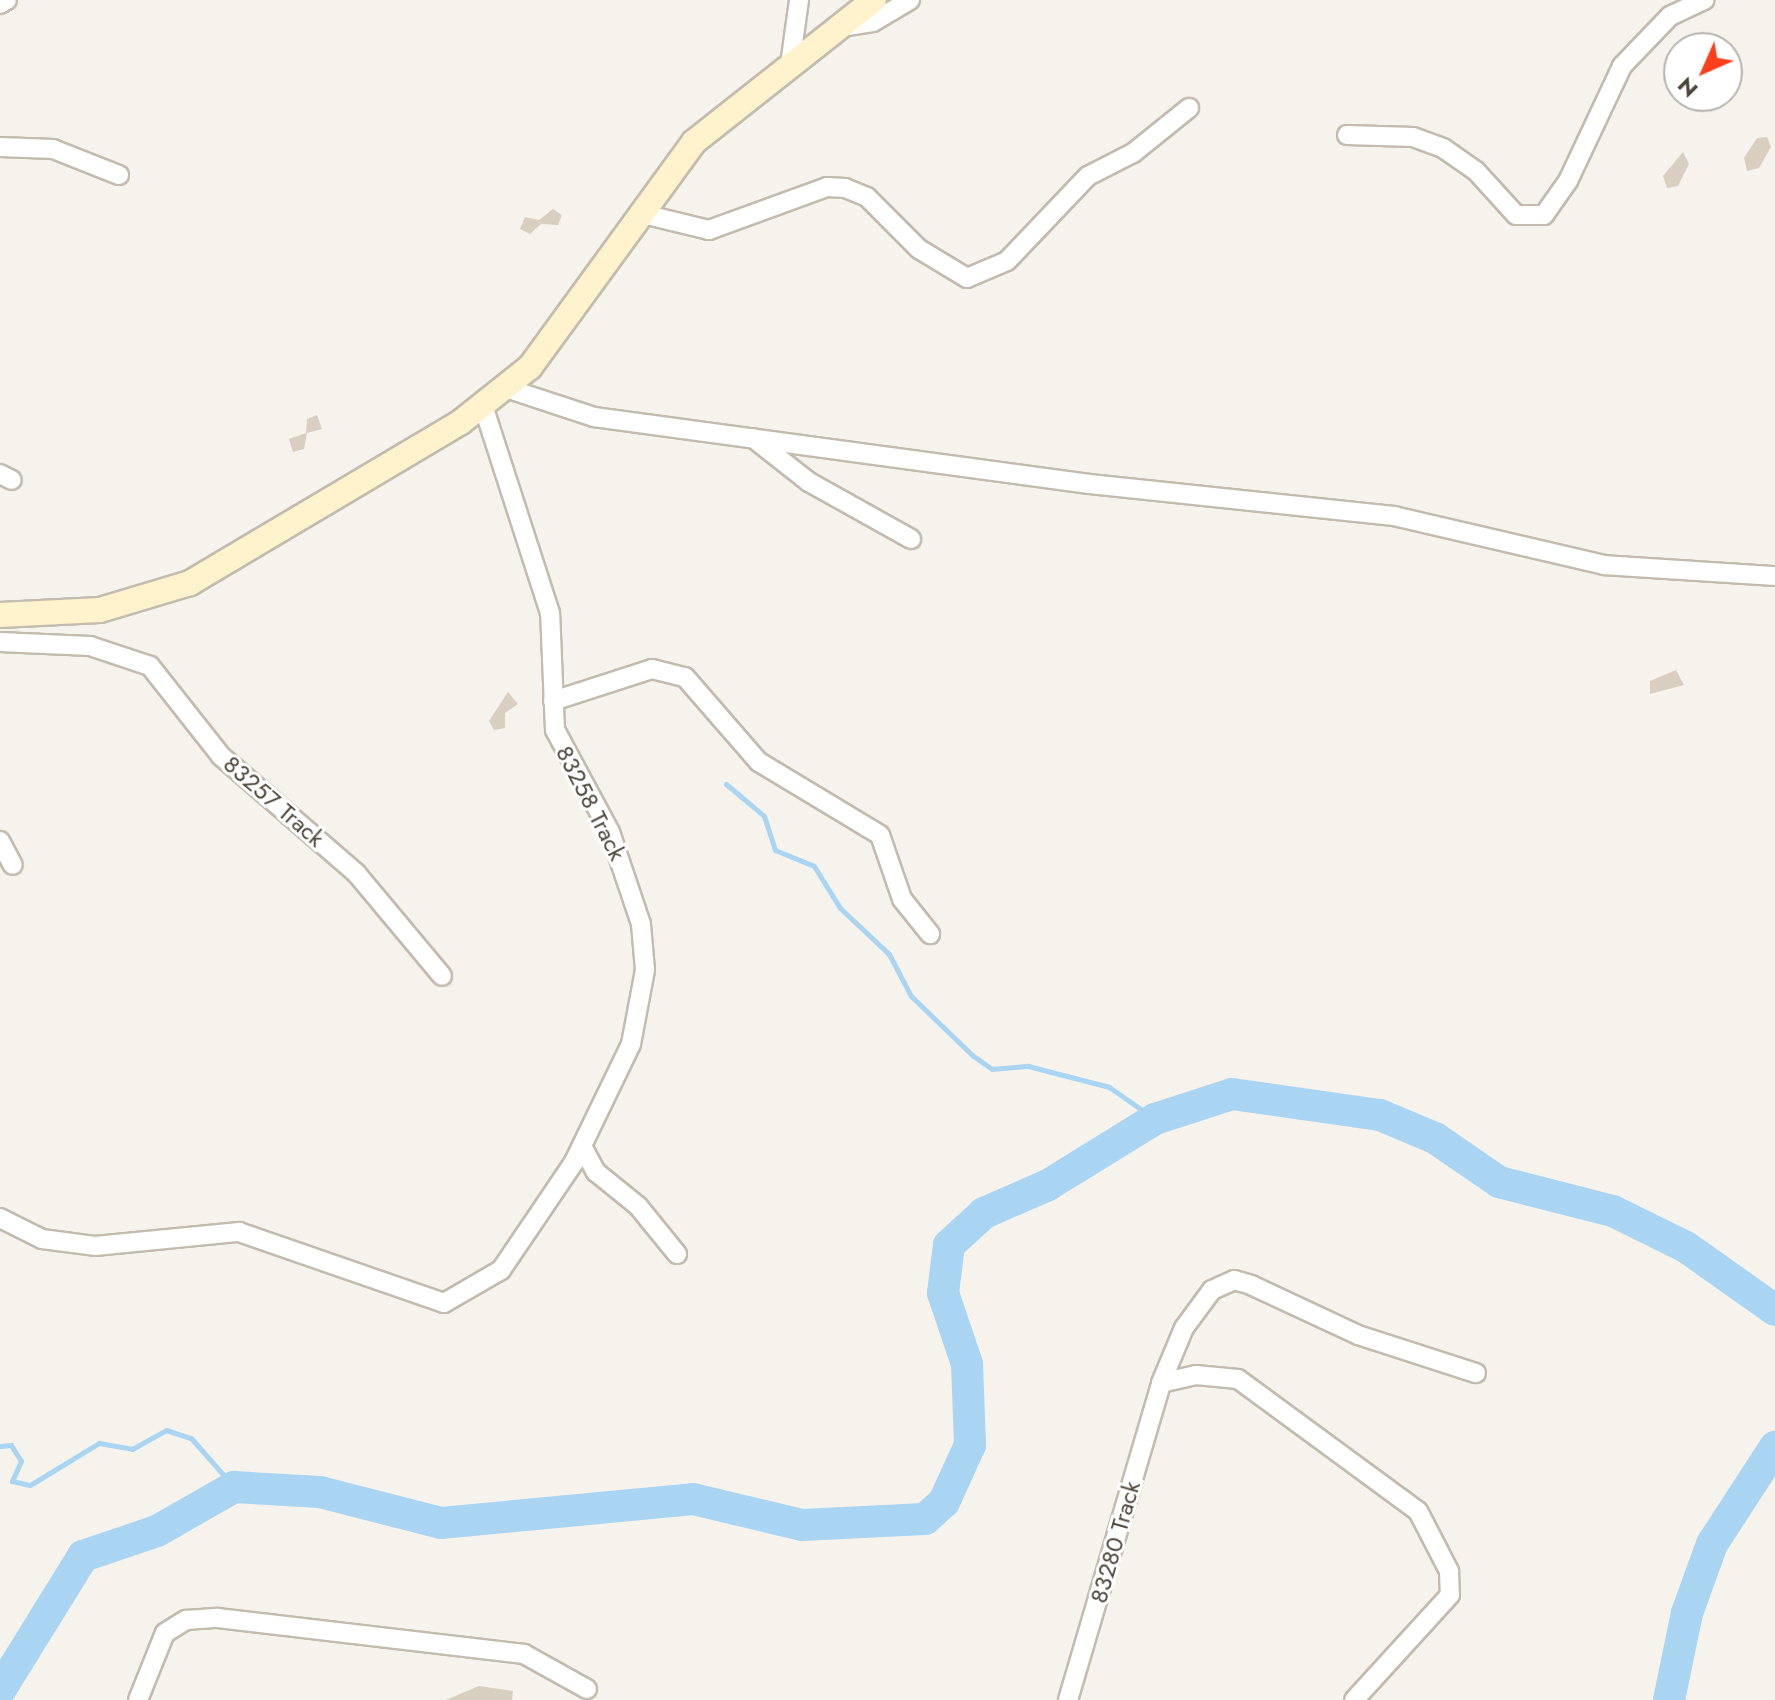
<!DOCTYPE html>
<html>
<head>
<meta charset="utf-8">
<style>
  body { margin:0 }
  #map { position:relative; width:1775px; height:1700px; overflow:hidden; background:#f6f3ec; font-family:Jost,sans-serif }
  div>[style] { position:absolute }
  .stream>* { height:5px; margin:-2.5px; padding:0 2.5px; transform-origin:2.5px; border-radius:2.5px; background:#a9d4f2 }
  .river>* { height:32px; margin:-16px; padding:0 16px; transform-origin:16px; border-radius:16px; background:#a9d4f2 }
  .building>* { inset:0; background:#d8cfc1 }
  .roads { filter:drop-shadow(2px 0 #c2bbae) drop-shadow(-2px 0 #c2bbae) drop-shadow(0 2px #c2bbae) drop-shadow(0 -2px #c2bbae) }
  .street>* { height:18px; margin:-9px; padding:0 9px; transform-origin:9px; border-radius:9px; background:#fff }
  .secondary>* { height:24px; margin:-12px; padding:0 12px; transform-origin:12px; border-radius:12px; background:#fff3cd }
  span { translate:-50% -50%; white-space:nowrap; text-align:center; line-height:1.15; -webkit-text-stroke:6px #fff; paint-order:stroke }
  .street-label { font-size:24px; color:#4b4439 }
  .north { position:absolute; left:1663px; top:32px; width:80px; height:80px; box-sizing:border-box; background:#fff; border:2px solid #b7b4b0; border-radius:50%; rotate:225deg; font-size:22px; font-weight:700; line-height:32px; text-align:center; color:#4b4439 }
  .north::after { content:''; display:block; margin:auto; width:28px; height:36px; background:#fc3f1d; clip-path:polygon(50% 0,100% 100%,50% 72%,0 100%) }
</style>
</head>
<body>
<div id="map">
  <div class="stream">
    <i style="left:726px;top:784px;width:50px;rotate:40.1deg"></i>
    <i style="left:764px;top:816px;width:36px;rotate:72deg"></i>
    <i style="left:775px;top:850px;width:42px;rotate:22.3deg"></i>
    <i style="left:814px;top:866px;width:49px;rotate:58.2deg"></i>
    <i style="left:840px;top:908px;width:67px;rotate:43.2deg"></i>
    <i style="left:889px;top:954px;width:47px;rotate:62.4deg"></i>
    <i style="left:911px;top:996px;width:85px;rotate:44deg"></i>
    <i style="left:972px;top:1055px;width:24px;rotate:35deg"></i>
    <i style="left:992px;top:1069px;width:36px;rotate:-5deg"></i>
    <i style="left:1028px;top:1066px;width:84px;rotate:14.5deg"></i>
    <i style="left:1109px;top:1087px;width:56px;rotate:34.8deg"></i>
    <i style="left:0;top:1446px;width:11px;rotate:-5deg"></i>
    <i style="left:11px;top:1445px;width:19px;rotate:58deg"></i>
    <i style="left:21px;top:1461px;width:22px;rotate:114deg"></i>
    <i style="left:12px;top:1481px;width:18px;rotate:13deg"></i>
    <i style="left:30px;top:1485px;width:81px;rotate:-31.3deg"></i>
    <i style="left:99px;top:1443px;width:34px;rotate:10deg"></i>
    <i style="left:132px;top:1449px;width:39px;rotate:-29deg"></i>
    <i style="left:166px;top:1430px;width:26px;rotate:18deg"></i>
    <i style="left:191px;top:1438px;width:65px;rotate:48.7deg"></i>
  </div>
  <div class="river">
    <i style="left:0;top:1690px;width:158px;rotate:-58.2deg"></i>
    <i style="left:83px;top:1556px;width:78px;rotate:-18.7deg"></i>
    <i style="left:157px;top:1531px;width:89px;rotate:-29.7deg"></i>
    <i style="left:234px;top:1487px;width:86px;rotate:3.3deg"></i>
    <i style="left:320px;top:1492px;width:125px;rotate:14.4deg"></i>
    <i style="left:441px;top:1523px;width:253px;rotate:-5.4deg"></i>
    <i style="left:693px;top:1499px;width:112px;rotate:13.4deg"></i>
    <i style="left:802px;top:1525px;width:123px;rotate:-2.8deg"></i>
    <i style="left:925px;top:1519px;width:25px;rotate:-42deg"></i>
    <i style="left:944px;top:1502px;width:63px;rotate:-65.5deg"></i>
    <i style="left:970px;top:1445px;width:81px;rotate:-92.1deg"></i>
    <i style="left:967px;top:1364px;width:75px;rotate:-108.7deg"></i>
    <i style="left:943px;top:1293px;width:48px;rotate:-82.9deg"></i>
    <i style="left:949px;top:1245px;width:47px;rotate:-42.4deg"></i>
    <i style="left:984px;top:1213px;width:70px;rotate:-23.6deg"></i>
    <i style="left:1048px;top:1185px;width:126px;rotate:-31.7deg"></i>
    <i style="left:1155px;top:1119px;width:81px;rotate:-18deg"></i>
    <i style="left:1232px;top:1094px;width:149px;rotate:8.1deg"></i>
    <i style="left:1380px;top:1115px;width:60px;rotate:22.7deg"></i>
    <i style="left:1435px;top:1138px;width:78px;rotate:34.5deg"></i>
    <i style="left:1499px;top:1182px;width:118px;rotate:14.3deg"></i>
    <i style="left:1613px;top:1211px;width:81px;rotate:26.3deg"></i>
    <i style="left:1686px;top:1247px;width:109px;rotate:35.3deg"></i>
    <i style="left:1669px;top:1700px;width:89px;rotate:-78.3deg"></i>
    <i style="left:1687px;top:1613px;width:73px;rotate:-70.1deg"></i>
    <i style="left:1712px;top:1544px;width:116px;rotate:-57deg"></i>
  </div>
  <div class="building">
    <i style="clip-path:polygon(1767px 137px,1771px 147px,1759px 168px,1747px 171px,1744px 158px,1757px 138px)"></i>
    <i style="clip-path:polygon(1683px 152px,1689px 164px,1678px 186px,1667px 188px,1663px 176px)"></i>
    <i style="clip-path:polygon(553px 209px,562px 215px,558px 225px,541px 224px,530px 234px,520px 229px,525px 217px,539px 220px)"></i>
    <i style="clip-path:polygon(317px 415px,322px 429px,307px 433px,304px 449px,293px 452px,289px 439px,306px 433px,307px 419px)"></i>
    <i style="clip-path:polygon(1676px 670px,1684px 685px,1650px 694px,1650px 681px)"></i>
    <i style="clip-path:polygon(508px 692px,518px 704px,505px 713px,505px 728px,494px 730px,489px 721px)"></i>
    <i style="clip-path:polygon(479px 1686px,513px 1691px,512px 1700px,446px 1700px)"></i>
  </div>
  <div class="roads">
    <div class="street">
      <i style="left:0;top:4px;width:8px;rotate:-30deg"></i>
      <i style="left:841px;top:27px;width:32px;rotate:-9deg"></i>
      <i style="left:873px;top:22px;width:43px;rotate:-30.7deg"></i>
      <i style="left:790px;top:65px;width:66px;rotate:-82.1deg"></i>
      <i style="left:1347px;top:135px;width:66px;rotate:1.7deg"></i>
      <i style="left:1413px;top:137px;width:32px;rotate:20deg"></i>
      <i style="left:1443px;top:148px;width:40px;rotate:34.9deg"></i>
      <i style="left:1476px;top:171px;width:59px;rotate:47.7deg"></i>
      <i style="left:1516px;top:215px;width:28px"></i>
      <i style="left:1544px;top:215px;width:42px;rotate:-54.8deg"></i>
      <i style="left:1568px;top:181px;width:127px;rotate:-64.8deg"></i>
      <i style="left:1622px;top:66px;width:69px;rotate:-46.2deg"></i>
      <i style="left:1670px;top:16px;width:38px;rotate:-25deg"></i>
      <i style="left:0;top:147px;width:53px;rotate:2.2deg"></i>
      <i style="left:53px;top:149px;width:71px;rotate:21.5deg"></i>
      <i style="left:639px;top:213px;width:72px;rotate:13.7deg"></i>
      <i style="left:709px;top:230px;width:126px;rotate:-20deg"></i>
      <i style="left:827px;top:187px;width:18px;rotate:3deg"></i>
      <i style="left:845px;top:188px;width:24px;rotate:22deg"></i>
      <i style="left:867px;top:197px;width:74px;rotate:45deg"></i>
      <i style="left:919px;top:249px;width:56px;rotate:31.1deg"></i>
      <i style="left:967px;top:278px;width:43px;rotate:-23deg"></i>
      <i style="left:1007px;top:261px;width:117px;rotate:-46.4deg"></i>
      <i style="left:1088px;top:176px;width:51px;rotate:-27.1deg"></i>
      <i style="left:1133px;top:153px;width:72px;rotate:-38.8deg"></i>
      <i style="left:506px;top:388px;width:93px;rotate:18.2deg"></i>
      <i style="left:594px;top:417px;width:500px;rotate:7.7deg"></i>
      <i style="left:1089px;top:484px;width:307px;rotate:6deg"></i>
      <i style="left:1394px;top:516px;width:216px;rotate:13.1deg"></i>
      <i style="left:1604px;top:565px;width:171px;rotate:3.7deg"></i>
      <i style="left:753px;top:438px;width:71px;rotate:38.2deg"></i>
      <i style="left:809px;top:482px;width:117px;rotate:29.2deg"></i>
      <i style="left:0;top:474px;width:13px;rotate:27deg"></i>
      <i style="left:0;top:642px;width:90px;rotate:2.5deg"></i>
      <i style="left:90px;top:646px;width:63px;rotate:18.4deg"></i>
      <i style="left:150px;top:666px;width:115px;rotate:51.7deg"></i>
      <i style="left:221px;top:756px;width:179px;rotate:40.9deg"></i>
      <i style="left:356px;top:873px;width:134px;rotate:50.1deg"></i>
      <i style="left:553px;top:701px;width:104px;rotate:-17.9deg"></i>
      <i style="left:652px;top:669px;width:34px;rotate:14deg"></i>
      <i style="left:685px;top:677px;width:113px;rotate:49deg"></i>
      <i style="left:759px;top:762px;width:141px;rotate:31.1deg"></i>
      <i style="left:880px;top:835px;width:68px;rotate:71deg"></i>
      <i style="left:902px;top:899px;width:45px;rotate:51.3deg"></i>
      <i style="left:0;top:841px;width:27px;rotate:62deg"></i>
      <i style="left:582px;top:1146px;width:30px;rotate:62deg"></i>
      <i style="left:596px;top:1172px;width:54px;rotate:39deg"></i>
      <i style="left:638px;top:1206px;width:62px;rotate:50.9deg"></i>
      <i style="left:0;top:1218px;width:47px;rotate:26.6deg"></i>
      <i style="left:42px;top:1239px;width:53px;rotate:7.5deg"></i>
      <i style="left:95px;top:1246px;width:145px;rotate:-5.6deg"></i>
      <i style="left:239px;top:1232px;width:217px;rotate:19.1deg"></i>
      <i style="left:444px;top:1303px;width:66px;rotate:-30.1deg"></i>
      <i style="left:501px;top:1270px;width:130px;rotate:-55.9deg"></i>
      <i style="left:574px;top:1162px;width:131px;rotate:-64.2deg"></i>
      <i style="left:631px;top:1044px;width:75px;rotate:-79.3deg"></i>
      <i style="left:645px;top:970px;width:46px;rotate:-95deg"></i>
      <i style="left:641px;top:924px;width:97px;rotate:-108.6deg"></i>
      <i style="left:610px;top:832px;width:116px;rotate:-118.3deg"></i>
      <i style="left:555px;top:730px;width:117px;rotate:-92.4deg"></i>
      <i style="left:550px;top:613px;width:219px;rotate:-107.9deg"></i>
      <i style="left:1161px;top:1383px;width:36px;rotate:-13deg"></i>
      <i style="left:1196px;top:1375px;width:42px;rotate:5.4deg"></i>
      <i style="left:1238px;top:1379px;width:223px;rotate:36.3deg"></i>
      <i style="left:1418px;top:1511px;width:68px;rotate:62.7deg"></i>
      <i style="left:1449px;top:1571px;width:24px;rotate:88deg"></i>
      <i style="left:1450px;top:1595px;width:142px;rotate:132.4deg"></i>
      <i style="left:138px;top:1700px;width:72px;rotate:-68.1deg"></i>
      <i style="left:165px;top:1633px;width:25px;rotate:-32deg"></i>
      <i style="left:186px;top:1620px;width:32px;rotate:-4deg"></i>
      <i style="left:218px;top:1618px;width:308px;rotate:6.7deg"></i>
      <i style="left:524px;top:1654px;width:72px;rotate:29.1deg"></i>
      <i style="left:1068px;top:1700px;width:330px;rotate:-73.6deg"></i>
      <i style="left:1161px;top:1383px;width:60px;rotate:-67.3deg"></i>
      <i style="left:1184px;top:1328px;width:47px;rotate:-53.6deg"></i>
      <i style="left:1212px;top:1290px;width:24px;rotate:-24deg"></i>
      <i style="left:1234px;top:1280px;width:18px;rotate:16deg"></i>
      <i style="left:1251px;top:1285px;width:118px;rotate:25deg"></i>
      <i style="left:1358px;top:1335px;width:124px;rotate:17.9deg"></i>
    </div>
    <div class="secondary">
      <i style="left:0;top:615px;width:100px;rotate:-2.9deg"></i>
      <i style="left:100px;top:610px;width:94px;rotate:-16.7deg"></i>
      <i style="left:190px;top:583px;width:315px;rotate:-30.7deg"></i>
      <i style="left:461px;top:422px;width:88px;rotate:-38.6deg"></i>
      <i style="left:530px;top:367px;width:278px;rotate:-53.9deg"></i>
      <i style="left:694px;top:142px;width:229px;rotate:-38.3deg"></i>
    </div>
  </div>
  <div class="street-label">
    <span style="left:274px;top:801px;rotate:41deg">83257 Track</span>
    <span style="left:591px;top:803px;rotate:63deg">83258 Track</span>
    <span style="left:1115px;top:1542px;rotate:-74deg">83280 Track</span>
  </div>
  <div class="north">N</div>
</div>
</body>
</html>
